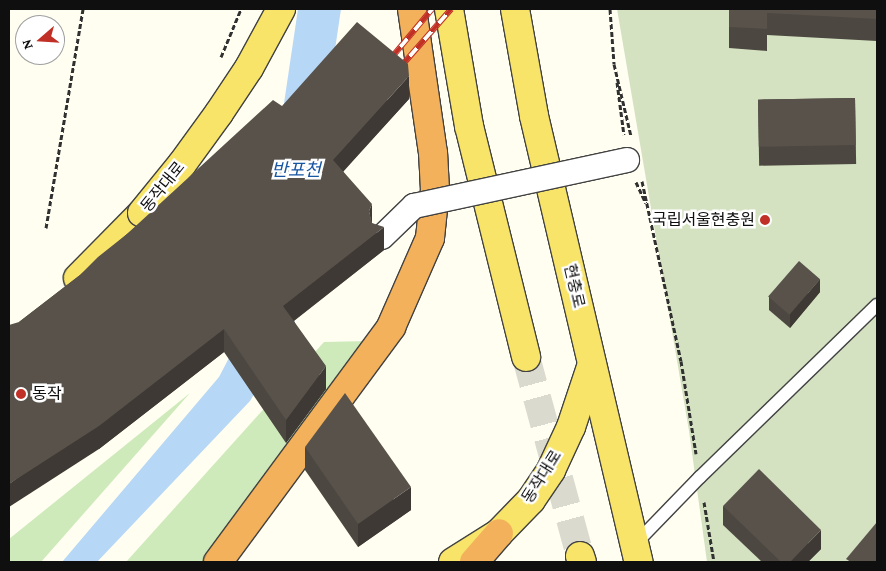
<!DOCTYPE html>
<html>
<head>
<meta charset="utf-8">
<style>
  body { margin:0 }
  #map { position:relative; width:886px; height:571px; overflow:hidden; background:#fffef1; font-family:"Crimson Pro","Noto Sans KR",serif }
  div>[style] { position:absolute }
  .green>* { inset:0; background:#ceeaba }
  .cemetery>* { inset:0; background:#d4e2c2 }
  .water>* { inset:0; background:#b6d7f6 }
  .primary-tunnel>* { height:28px; margin-top:-14px; transform-origin:0; background:repeating-linear-gradient(90deg,#dbdacf 0 28px,transparent 0 42px) }
  .path>* { height:3px; margin-top:-1.5px; transform-origin:0; background:repeating-linear-gradient(90deg,#313131 0 5px,transparent 0 7.5px) }
  .roads { filter:drop-shadow(1px 0 #424242) drop-shadow(-1px 0 #424242) drop-shadow(0 1px #424242) drop-shadow(0 -1px #424242) }
  .lane>* { height:12px; margin:-6px; padding:0 6px; transform-origin:6px; border-radius:6px; background:#fff }
  .primary>* { height:28px; margin:-14px; padding:0 14px; transform-origin:14px; border-radius:14px; background:#f8e468 }
  .highway>* { height:28px; margin:-14px; padding:0 14px; transform-origin:14px; border-radius:14px; background:#f4b15b }
  .rail>* { height:5.5px; margin-top:-2.75px; transform-origin:0; background:repeating-linear-gradient(90deg,#fff 0 11px,#c03026 0 22px); box-sizing:border-box; border-block:1px solid #c03026 }
  .bridges { filter:drop-shadow(1px 0 #424242) drop-shadow(-1px 0 #424242) drop-shadow(0 1px #424242) drop-shadow(0 -1px #424242) }
  .street-bridge>* { height:24px; margin:-12px; padding:0 12px; transform-origin:12px; border-radius:12px; background:#fff }
  .primary-bridge>* { height:28px; margin:-14px; padding:0 14px; transform-origin:14px; border-radius:14px; background:#f8e468 }
  .wall>* { inset:0; background:#4c4740; transform-origin:0 0 }
  .shaded-wall>* { inset:0; background:#3e3934 }
  .building>* { inset:0; background:#58524b; transform-origin:0 0 }
  .dots>* { width:14px; height:14px; translate:-50% -50%; box-sizing:border-box; border:2px solid #fff; border-radius:50% }
  span { translate:-50% -50%; white-space:nowrap; text-align:center; line-height:1.15; -webkit-text-stroke:5px #fff; paint-order:stroke }
  .street-label { font-size:16px; color:#0f0f0f }
  .poi-label { font-size:16px; color:#0f0f0f }
  .right { translate:-100% -50%; text-align:right }
  .left { translate:0 -50%; text-align:left }
  .water-label { font-size:18px; color:#1856a2; font-style:italic }
  .frame { position:absolute; inset:0; border:10px solid #0f0f0f; pointer-events:none }
  .north { position:absolute; left:15px; top:15px; width:50px; height:50px; box-sizing:border-box; background:#fff; border:1px solid #9f9f9f; border-radius:50%; rotate:251deg; font-size:14px; font-weight:700; line-height:20px; text-align:center; color:#0f0f0f }
  .north::after { content:''; display:block; margin:auto; width:18px; height:22px; background:#c03026; clip-path:polygon(50% 0,100% 100%,50% 72%,0 100%) }
</style>
</head>
<body>
<div id="map">
  <div class="green">
    <i style="clip-path:polygon(369px 341px,202px 562px,126px 562px,324px 342px)"></i>
    <i style="clip-path:polygon(190px 393px,41px 562px,9px 562px,9px 539px)"></i>
  </div>
  <div class="cemetery">
    <i style="clip-path:polygon(617px 9px,877px 9px,877px 562px,707px 562px,689px 431px)"></i>
  </div>
  <div class="water">
    <i style="clip-path:polygon(298px 9px,341px 9px,294px 325px,250px 401px,97px 562px,62px 562px,219px 377px,253px 312px)"></i>
  </div>
  <div class="primary-tunnel">
    <i style="left:526px;top:357px;width:206px;rotate:74.8deg"></i>
  </div>
  <div class="path">
    <i style="left:610px;top:9px;width:55px;rotate:85.8deg"></i>
    <i style="left:614px;top:64px;width:74px;rotate:76.7deg"></i>
    <i style="left:221px;top:57px;width:52px;rotate:-67.4deg"></i>
    <i style="left:617px;top:82px;width:53px;rotate:82.5deg"></i>
    <i style="left:642px;top:181px;width:184px;rotate:77.8deg"></i>
    <i style="left:681px;top:361px;width:94px;rotate:80.8deg"></i>
    <i style="left:636px;top:182px;width:23px;rotate:65deg"></i>
    <i style="left:46px;top:228px;width:222px;rotate:-80.4deg"></i>
    <i style="left:704px;top:502px;width:61px;rotate:80.5deg"></i>
  </div>
  <div class="roads">
    <div class="lane">
      <i style="left:635px;top:544px;width:93px;rotate:-45.9deg"></i>
      <i style="left:700px;top:477px;width:247px;rotate:-44.2deg"></i>
    </div>
    <div class="primary">
      <i style="left:449px;top:9px;width:119px;rotate:80.3deg"></i>
      <i style="left:469px;top:126px;width:238px;rotate:76.1deg"></i>
      <i style="left:515px;top:9px;width:109px;rotate:79.9deg"></i>
      <i style="left:534px;top:116px;width:458px;rotate:76.8deg"></i>
      <i style="left:78px;top:278px;width:91px;rotate:-45.4deg"></i>
      <i style="left:580px;top:556px;width:6px;rotate:72deg"></i>
      <i style="left:453px;top:562px;width:54px;rotate:-32.2deg"></i>
      <i style="left:499px;top:533px;width:46px;rotate:-45.9deg"></i>
      <i style="left:531px;top:500px;width:36px;rotate:-56deg"></i>
      <i style="left:551px;top:470px;width:47px;rotate:-65.1deg"></i>
      <i style="left:571px;top:427px;width:66px;rotate:-71.6deg"></i>
    </div>
    <div class="highway">
      <i style="left:218px;top:562px;width:292px;rotate:-53.6deg"></i>
      <i style="left:391px;top:327px;width:97px;rotate:-66.3deg"></i>
      <i style="left:430px;top:238px;width:48px;rotate:-84.1deg"></i>
      <i style="left:435px;top:190px;width:37px;rotate:-93deg"></i>
      <i style="left:433px;top:153px;width:146px;rotate:-98.3deg"></i>
      <i style="left:474px;top:562px;width:38px;rotate:-49deg"></i>
    </div>
  </div>
  <div class="rail">
    <i style="left:386px;top:64px;width:72px;rotate:-50.1deg"></i>
    <i style="left:395px;top:73px;width:85px;rotate:-48.8deg"></i>
  </div>
  <div class="bridges">
    <div class="street-bridge">
      <i style="left:382px;top:237px;width:45px;rotate:-44.1deg"></i>
      <i style="left:414px;top:206px;width:218px;rotate:-12.2deg"></i>
    </div>
    <div class="primary-bridge">
      <i style="left:142px;top:213px;width:63px;rotate:-50.8deg"></i>
      <i style="left:182px;top:164px;width:63px;rotate:-54deg"></i>
      <i style="left:219px;top:113px;width:54px;rotate:-56.3deg"></i>
      <i style="left:249px;top:68px;width:67px;rotate:-61.5deg"></i>
    </div>
  </div>
  <div class="wall">
    <i style="clip-path:polygon(729px 9px,877px 9px,877px 41px,767px 35px,767px 51px,729px 48px)"></i>
    <i style="left:855px;top:98px;width:66px;height:97px;rotate:89deg"></i>
    <i style="clip-path:polygon(409px 99px,343px 171px,372px 223px,384px 250px,294px 321px,326px 389px,286px 443px,224px 352px,99px 449px,19px 322px,80px 275px,127px 234px,282px 106px)"></i>
    <i style="clip-path:polygon(820px 292px,790px 328px,769px 310px,769px 297px)"></i>
    <i style="clip-path:polygon(305px 447px,411px 510px,358px 547px,305px 470px)"></i>
    <i style="clip-path:polygon(723px 506px,821px 549px,808px 562px,762px 562px,723px 525px)"></i>
  </div>
  <div class="shaded-wall">
    <i style="clip-path:polygon(409px 76px,409px 99px,333px 183px,333px 160px)"></i>
    <i style="clip-path:polygon(372px 204px,372px 227px,369px 211px)"></i>
    <i style="clip-path:polygon(384px 227px,384px 250px,283px 329px,283px 306px)"></i>
    <i style="clip-path:polygon(820px 279px,820px 292px,790px 328px,790px 314px)"></i>
    <i style="clip-path:polygon(224px 329px,224px 352px,99px 449px,9px 507px,9px 484px)"></i>
    <i style="clip-path:polygon(326px 366px,326px 389px,286px 443px,286px 420px)"></i>
    <i style="clip-path:polygon(411px 487px,411px 510px,358px 547px,358px 524px)"></i>
    <i style="clip-path:polygon(821px 530px,821px 549px,808px 562px,790px 562px)"></i>
  </div>
  <div class="building">
    <i style="clip-path:polygon(729px 9px,877px 9px,877px 19px,767px 13px,767px 29px,729px 27px)"></i>
    <i style="clip-path:polygon(357px 22px,408px 64px,409px 76px,333px 160px,372px 204px,369px 211px,372px 223px,384px 227px,283px 306px,326px 366px,286px 420px,224px 329px,99px 426px,9px 484px,9px 325px,19px 322px,80px 275px,98px 257px,127px 234px,273px 100px,282px 106px)"></i>
    <i style="left:855px;top:98px;width:47px;height:97px;rotate:89deg"></i>
    <i style="left:799px;top:261px;width:28px;height:47px;rotate:41deg"></i>
    <i style="clip-path:polygon(345px 393px,411px 487px,358px 524px,305px 447px)"></i>
    <i style="clip-path:polygon(759px 469px,821px 530px,790px 562px,781px 562px,723px 506px)"></i>
    <i style="clip-path:polygon(877px 522px,877px 562px,851px 562px,846px 559px)"></i>
  </div>
  <div class="dots">
    <i style="left:765px;top:220px;background:#c03026"></i>
    <i style="left:21px;top:394px;background:#c03026"></i>
  </div>
  <div class="street-label">
    <span style="left:163px;top:187px;rotate:-51deg">동작대로</span>
    <span style="left:574px;top:286px;rotate:77deg">현충로</span>
    <span style="left:542px;top:477px;rotate:-58deg">동작대로</span>
  </div>
  <div class="poi-label">
    <span class="right" style="left:755px;top:220px">국립서울현충원</span>
    <span class="left" style="left:32px;top:394px">동작</span>
  </div>
  <div class="water-label">
    <span style="left:296px;top:170px">반포천</span>
  </div>
  <div class="frame"></div>
  <div class="north">N</div>
</div>
</body>
</html>
